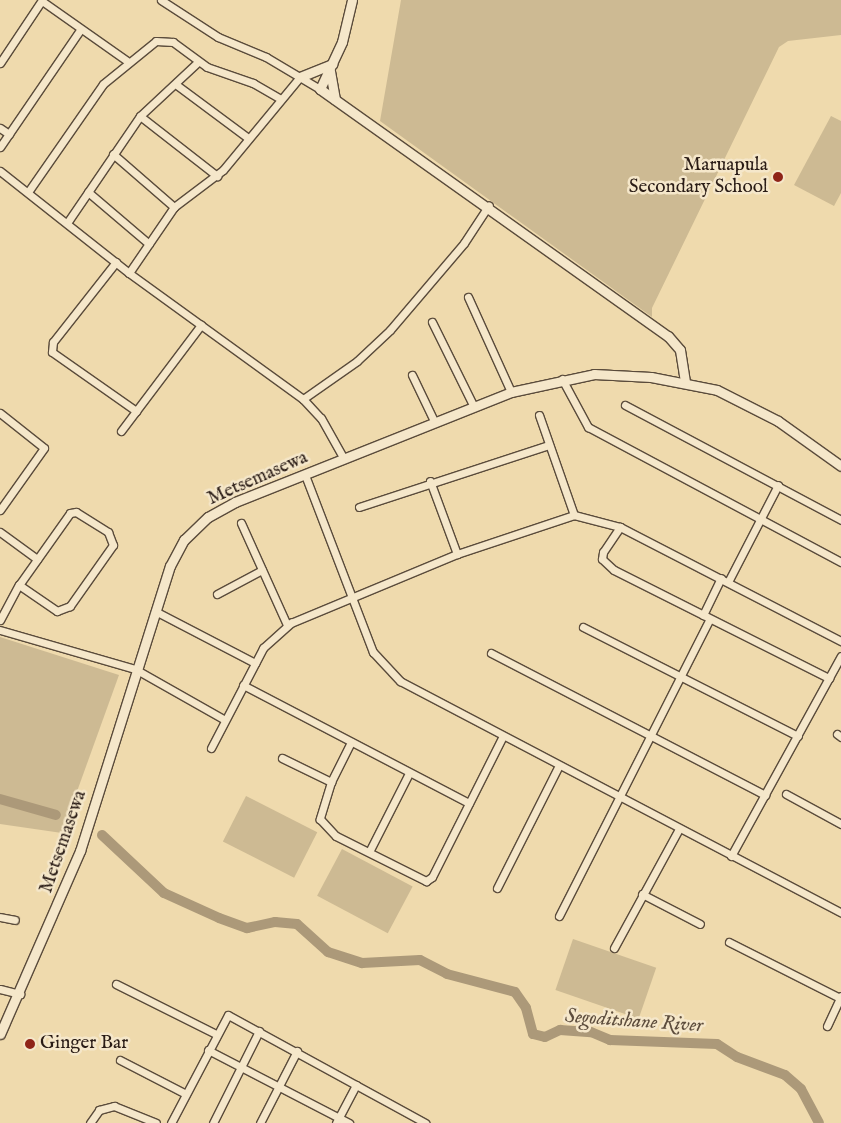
<!DOCTYPE html>
<html>
<head>
<meta charset="utf-8">
<style>
  body { margin:0 }
  #map { position:relative; width:841px; height:1123px; overflow:hidden; background:#efdaad; font-family:"IM FELL English",serif }
  div>[style] { position:absolute }
  .green>* { inset:0; background:#cdba93; transform-origin:0 0 }
  .river>* { height:10px; margin:-5px; padding:0 5px; transform-origin:5px; border-radius:5px; background:#ac9979 }
  .roads { filter:drop-shadow(1px 0 #5a4b3b) drop-shadow(-1px 0 #5a4b3b) drop-shadow(0 1px #5a4b3b) drop-shadow(0 -1px #5a4b3b) }
  .minor>* { height:7px; margin:-3.5px; padding:0 3.5px; transform-origin:3.5px; border-radius:3.5px; background:#f5e7ca }
  .tertiary>* { height:9px; margin:-4.5px; padding:0 4.5px; transform-origin:4.5px; border-radius:4.5px; background:#f5e7ca }
  .dots>* { width:14px; height:14px; translate:-50% -50%; box-sizing:border-box; border:2px solid #f5e7ca; border-radius:50% }
  span { translate:-50% -50%; white-space:nowrap; text-align:center; line-height:1.15; -webkit-text-stroke:5px #f5e7ca; paint-order:stroke }
  .poi-label { font-size:19px; color:#291b15 }
  .right { translate:-100% -50%; text-align:right }
  .left { translate:0 -50%; text-align:left }
  .street-label { font-size:19px; color:#291b15 }
  .water-label { font-size:20px; color:#5d4d3d; font-style:italic }
</style>
</head>
<body>
<div id="map">
  <div class="green">
    <i style="clip-path:polygon(401px 0,841px 0,841px 35px,788px 41px,779px 47px,652px 308px,652px 317px,380px 121px)"></i>
    <i style="clip-path:polygon(831px 116px,841px 121px,841px 193px,834px 206px,794px 185px)"></i>
    <i style="clip-path:polygon(0 637px,119px 675px,62px 833px,0 824px)"></i>
    <i style="left:246px;top:796px;width:80px;height:51px;rotate:27deg"></i>
    <i style="left:342px;top:849px;width:80px;height:53px;rotate:28deg"></i>
    <i style="left:573px;top:939px;width:88px;height:54px;rotate:19deg"></i>
  </div>
  <div class="river">
    <i style="left:0;top:799px;width:58px;rotate:15.9deg"></i>
    <i style="left:102px;top:835px;width:85px;rotate:43.1deg"></i>
    <i style="left:164px;top:893px;width:60px;rotate:24.4deg"></i>
    <i style="left:219px;top:918px;width:30px;rotate:20deg"></i>
    <i style="left:247px;top:928px;width:29px;rotate:-12deg"></i>
    <i style="left:275px;top:922px;width:22px;rotate:5deg"></i>
    <i style="left:297px;top:924px;width:42px;rotate:42.1deg"></i>
    <i style="left:328px;top:952px;width:36px;rotate:18deg"></i>
    <i style="left:362px;top:963px;width:58px;rotate:-3deg"></i>
    <i style="left:420px;top:960px;width:30px;rotate:27deg"></i>
    <i style="left:447px;top:974px;width:70px;rotate:14.8deg"></i>
    <i style="left:515px;top:992px;width:19px;rotate:55deg"></i>
    <i style="left:526px;top:1008px;width:27px;rotate:75deg"></i>
    <i style="left:533px;top:1034px;width:12px;rotate:14deg"></i>
    <i style="left:545px;top:1037px;width:17px;rotate:-25deg"></i>
    <i style="left:560px;top:1030px;width:31px;rotate:4deg"></i>
    <i style="left:591px;top:1032px;width:21px;rotate:23deg"></i>
    <i style="left:610px;top:1040px;width:107px;rotate:2.1deg"></i>
    <i style="left:717px;top:1044px;width:24px;rotate:33deg"></i>
    <i style="left:737px;top:1057px;width:51px;rotate:20.6deg"></i>
    <i style="left:785px;top:1075px;width:21px;rotate:41deg"></i>
    <i style="left:801px;top:1089px;width:38px;rotate:62deg"></i>
  </div>
  <div class="roads">
    <div class="minor">
      <i style="left:161px;top:0;width:68px;rotate:33deg"></i>
      <i style="left:218px;top:37px;width:52px;rotate:22.6deg"></i>
      <i style="left:266px;top:57px;width:63px;rotate:30.7deg"></i>
      <i style="left:42px;top:1px;width:104px;rotate:35.2deg"></i>
      <i style="left:0;top:63px;width:76px;rotate:-56.3deg"></i>
      <i style="left:178px;top:86px;width:87px;rotate:36.6deg"></i>
      <i style="left:140px;top:116px;width:98px;rotate:37.9deg"></i>
      <i style="left:0;top:128px;width:11px;rotate:34deg"></i>
      <i style="left:0;top:147px;width:142px;rotate:-55.6deg"></i>
      <i style="left:113px;top:154px;width:81px;rotate:41deg"></i>
      <i style="left:174px;top:207px;width:80px;rotate:124.3deg"></i>
      <i style="left:0;top:171px;width:164px;rotate:38.3deg"></i>
      <i style="left:129px;top:273px;width:215px;rotate:35.9deg"></i>
      <i style="left:303px;top:399px;width:26px;rotate:47deg"></i>
      <i style="left:321px;top:418px;width:47px;rotate:60.7deg"></i>
      <i style="left:28px;top:192px;width:131px;rotate:-55.2deg"></i>
      <i style="left:103px;top:84px;width:68px;rotate:-39.1deg"></i>
      <i style="left:156px;top:41px;width:17px;rotate:3deg"></i>
      <i style="left:173px;top:42px;width:42px;rotate:36.3deg"></i>
      <i style="left:207px;top:67px;width:49px;rotate:19.2deg"></i>
      <i style="left:253px;top:83px;width:30px;rotate:30deg"></i>
      <i style="left:88px;top:192px;width:80px;rotate:40.4deg"></i>
      <i style="left:174px;top:207px;width:61px;rotate:-37.1deg"></i>
      <i style="left:223px;top:170px;width:121px;rotate:-50.4deg"></i>
      <i style="left:67px;top:223px;width:130px;rotate:-55.7deg"></i>
      <i style="left:140px;top:116px;width:79px;rotate:-43deg"></i>
      <i style="left:116px;top:262px;width:102px;rotate:128.2deg"></i>
      <i style="left:53px;top:342px;width:10px;rotate:96deg"></i>
      <i style="left:52px;top:352px;width:103px;rotate:35.1deg"></i>
      <i style="left:468px;top:297px;width:104px;rotate:65.6deg"></i>
      <i style="left:432px;top:322px;width:95px;rotate:63.7deg"></i>
      <i style="left:412px;top:375px;width:53px;rotate:64.4deg"></i>
      <i style="left:562px;top:379px;width:55px;rotate:61.6deg"></i>
      <i style="left:588px;top:427px;width:287px;rotate:28.1deg"></i>
      <i style="left:303px;top:399px;width:66px;rotate:-35.1deg"></i>
      <i style="left:357px;top:361px;width:45px;rotate:-43.2deg"></i>
      <i style="left:390px;top:330px;width:114px;rotate:-49.6deg"></i>
      <i style="left:464px;top:243px;width:45px;rotate:-56.7deg"></i>
      <i style="left:625px;top:405px;width:245px;rotate:28deg"></i>
      <i style="left:0;top:413px;width:56px;rotate:38.5deg"></i>
      <i style="left:44px;top:448px;width:76px;rotate:125.4deg"></i>
      <i style="left:539px;top:415px;width:106px;rotate:70.7deg"></i>
      <i style="left:121px;top:431px;width:133px;rotate:-53deg"></i>
      <i style="left:305px;top:475px;width:190px;rotate:69deg"></i>
      <i style="left:373px;top:652px;width:40px;rotate:47deg"></i>
      <i style="left:400px;top:681px;width:498px;rotate:27.7deg"></i>
      <i style="left:430px;top:481px;width:78px;rotate:69.7deg"></i>
      <i style="left:359px;top:507px;width:200px;rotate:-18.1deg"></i>
      <i style="left:76px;top:512px;width:38px;rotate:32deg"></i>
      <i style="left:108px;top:532px;width:14px;rotate:69deg"></i>
      <i style="left:113px;top:545px;width:75px;rotate:125.2deg"></i>
      <i style="left:70px;top:606px;width:14px;rotate:159deg"></i>
      <i style="left:57px;top:611px;width:46px;rotate:-145.6deg"></i>
      <i style="left:19px;top:585px;width:88px;rotate:-54.7deg"></i>
      <i style="left:70px;top:513px;width:6px;rotate:-9deg"></i>
      <i style="left:241px;top:523px;width:112px;rotate:65.7deg"></i>
      <i style="left:620px;top:527px;width:30px;rotate:124deg"></i>
      <i style="left:603px;top:552px;width:7px;rotate:98deg"></i>
      <i style="left:602px;top:559px;width:16px;rotate:43deg"></i>
      <i style="left:614px;top:570px;width:241px;rotate:26.7deg"></i>
      <i style="left:0;top:532px;width:46px;rotate:36.1deg"></i>
      <i style="left:728px;top:582px;width:109px;rotate:-62.7deg"></i>
      <i style="left:217px;top:594px;width:51px;rotate:-28.1deg"></i>
      <i style="left:155px;top:611px;width:113px;rotate:27.5deg"></i>
      <i style="left:703px;top:615px;width:41px;rotate:-64.1deg"></i>
      <i style="left:0;top:620px;width:40px;rotate:-62deg"></i>
      <i style="left:583px;top:627px;width:241px;rotate:26.9deg"></i>
      <i style="left:0;top:630px;width:141px;rotate:16.1deg"></i>
      <i style="left:135px;top:669px;width:103px;rotate:29.5deg"></i>
      <i style="left:491px;top:653px;width:309px;rotate:27.4deg"></i>
      <i style="left:243px;top:685px;width:255px;rotate:27.6deg"></i>
      <i style="left:837px;top:734px;width:5px;rotate:37deg"></i>
      <i style="left:351px;top:742px;width:45px;rotate:116.6deg"></i>
      <i style="left:331px;top:782px;width:39px;rotate:107deg"></i>
      <i style="left:320px;top:819px;width:23px;rotate:47deg"></i>
      <i style="left:336px;top:836px;width:101px;rotate:26.6deg"></i>
      <i style="left:426px;top:881px;width:7px;rotate:-34deg"></i>
      <i style="left:432px;top:877px;width:156px;rotate:-63.3deg"></i>
      <i style="left:211px;top:748px;width:113px;rotate:-62.5deg"></i>
      <i style="left:263px;top:648px;width:38px;rotate:-42deg"></i>
      <i style="left:291px;top:623px;width:180px;rotate:-22.6deg"></i>
      <i style="left:457px;top:554px;width:123px;rotate:-18.4deg"></i>
      <i style="left:574px;top:515px;width:48px;rotate:14.6deg"></i>
      <i style="left:620px;top:527px;width:249px;rotate:27.3deg"></i>
      <i style="left:282px;top:758px;width:55px;rotate:26.1deg"></i>
      <i style="left:786px;top:794px;width:63px;rotate:28.6deg"></i>
      <i style="left:370px;top:850px;width:86px;rotate:-63.1deg"></i>
      <i style="left:731px;top:856px;width:228px;rotate:-61.2deg"></i>
      <i style="left:497px;top:888px;width:136px;rotate:-63.2deg"></i>
      <i style="left:642px;top:894px;width:65px;rotate:27.3deg"></i>
      <i style="left:559px;top:916px;width:333px;rotate:-63.1deg"></i>
      <i style="left:0;top:917px;width:15px;rotate:11deg"></i>
      <i style="left:729px;top:942px;width:124px;rotate:26.8deg"></i>
      <i style="left:614px;top:948px;width:136px;rotate:-61.4deg"></i>
      <i style="left:116px;top:984px;width:112px;rotate:26.6deg"></i>
      <i style="left:0;top:989px;width:21px;rotate:14deg"></i>
      <i style="left:827px;top:1026px;width:33px;rotate:-65deg"></i>
      <i style="left:208px;top:1050px;width:159px;rotate:27.4deg"></i>
      <i style="left:120px;top:1060px;width:74px;rotate:27.3deg"></i>
      <i style="left:90px;top:1123px;width:16px;rotate:-55deg"></i>
      <i style="left:99px;top:1110px;width:16px;rotate:-15deg"></i>
      <i style="left:114px;top:1106px;width:45px;rotate:22deg"></i>
      <i style="left:171px;top:1123px;width:122px;rotate:-62.2deg"></i>
      <i style="left:228px;top:1015px;width:225px;rotate:28.7deg"></i>
      <i style="left:213px;top:1123px;width:103px;rotate:-63.4deg"></i>
      <i style="left:260px;top:1123px;width:81px;rotate:-62.8deg"></i>
      <i style="left:336px;top:1123px;width:43px;rotate:-62.2deg"></i>
    </div>
    <div class="tertiary">
      <i style="left:352px;top:0;width:43px;rotate:103.4deg"></i>
      <i style="left:342px;top:42px;width:52px;rotate:115.1deg"></i>
      <i style="left:320px;top:89px;width:427px;rotate:35.4deg"></i>
      <i style="left:668px;top:336px;width:18px;rotate:49deg"></i>
      <i style="left:680px;top:350px;width:33px;rotate:81deg"></i>
      <i style="left:330px;top:71px;width:29px;rotate:80deg"></i>
      <i style="left:300px;top:77px;width:35px;rotate:-22deg"></i>
      <i style="left:0;top:1034px;width:200px;rotate:-66.4deg"></i>
      <i style="left:80px;top:851px;width:299px;rotate:-72.5deg"></i>
      <i style="left:170px;top:566px;width:30px;rotate:-62deg"></i>
      <i style="left:184px;top:540px;width:33px;rotate:-44deg"></i>
      <i style="left:208px;top:517px;width:31px;rotate:-29deg"></i>
      <i style="left:235px;top:502px;width:297px;rotate:-21.7deg"></i>
      <i style="left:511px;top:392px;width:85px;rotate:-12.2deg"></i>
      <i style="left:594px;top:374px;width:57px;rotate:3deg"></i>
      <i style="left:651px;top:377px;width:67px;rotate:11.1deg"></i>
      <i style="left:717px;top:390px;width:68px;rotate:26.9deg"></i>
      <i style="left:778px;top:421px;width:77px;rotate:35.5deg"></i>
    </div>
  </div>
  <div class="dots">
    <i style="left:778px;top:177px;background:#8f2418"></i>
    <i style="left:30px;top:1044px;background:#8f2418"></i>
  </div>
  <div class="poi-label">
    <span class="right" style="left:768px;top:177px">Maruapula<br>Secondary School</span>
    <span class="left" style="left:40px;top:1044px">Ginger Bar</span>
  </div>
  <div class="street-label">
    <span style="left:258px;top:479px;rotate:-24deg">Metsemasewa</span>
    <span style="left:64px;top:842px;rotate:-71deg">Metsemasewa</span>
  </div>
  <div class="water-label">
    <span style="left:634px;top:1021px;rotate:4deg">Segoditshane River</span>
  </div>
</div>
</body>
</html>
